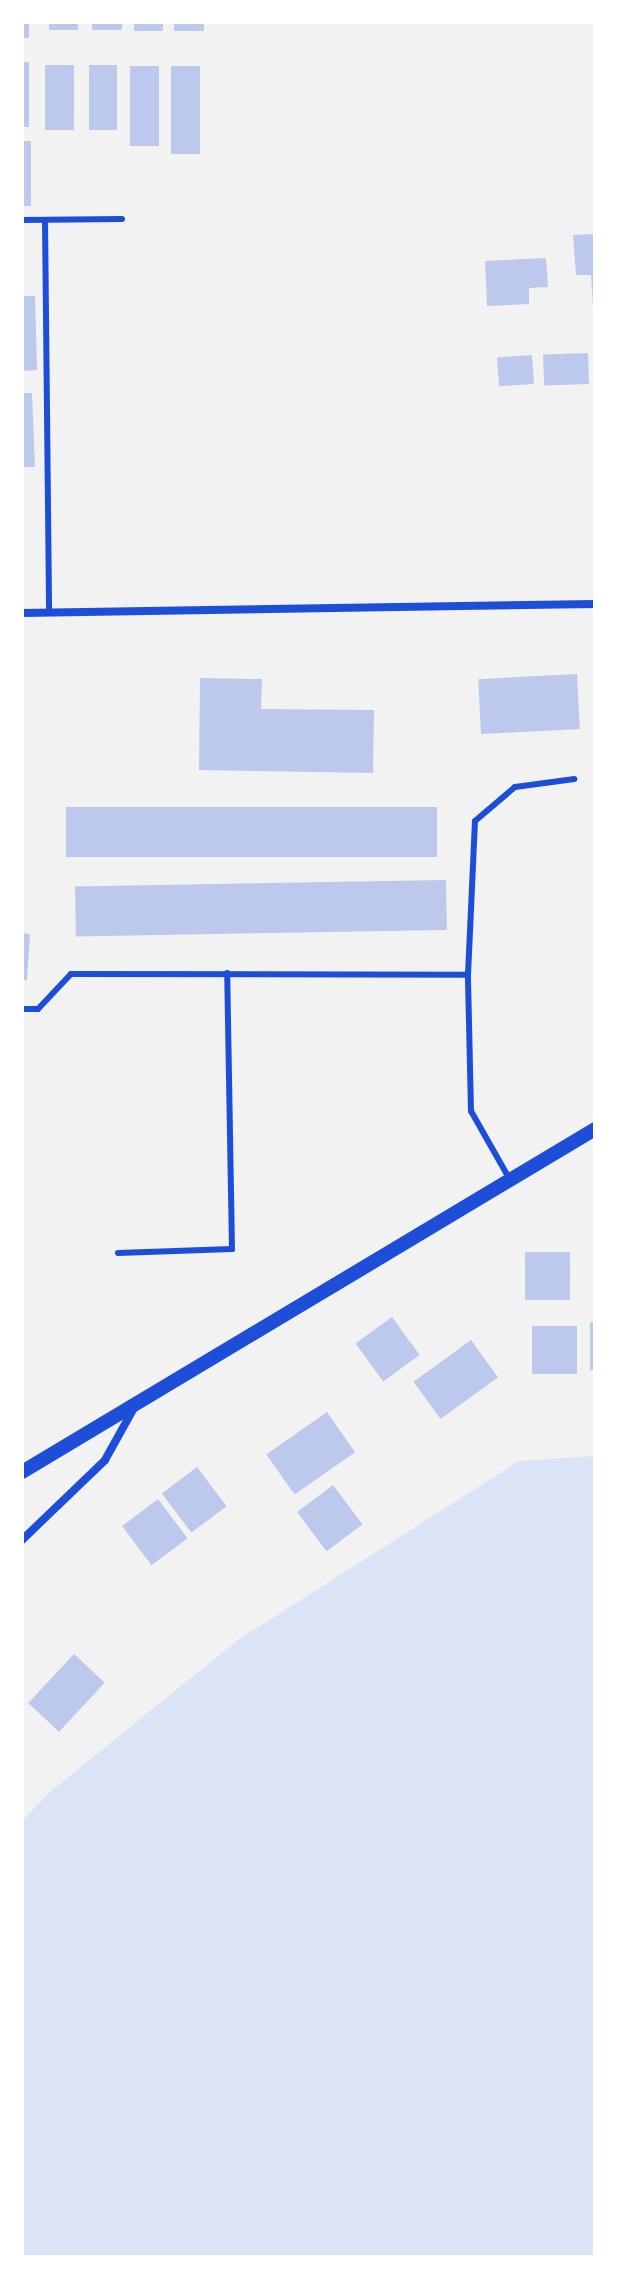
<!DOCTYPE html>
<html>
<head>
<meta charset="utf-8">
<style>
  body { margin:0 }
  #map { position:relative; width:617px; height:2279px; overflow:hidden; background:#f2f2f2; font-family:"Open Sans",sans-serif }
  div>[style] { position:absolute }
  .green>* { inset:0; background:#dbe4f7 }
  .building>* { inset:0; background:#bdc9ec; transform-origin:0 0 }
  .service>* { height:6px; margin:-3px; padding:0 3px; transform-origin:3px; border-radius:3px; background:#1d4ed8 }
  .minor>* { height:8px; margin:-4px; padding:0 4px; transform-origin:4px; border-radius:4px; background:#1d4ed8 }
  .tertiary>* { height:14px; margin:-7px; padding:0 7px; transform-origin:7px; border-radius:7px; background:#1d4ed8 }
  span { translate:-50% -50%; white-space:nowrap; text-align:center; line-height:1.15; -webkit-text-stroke:8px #fff; paint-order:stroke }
  .frame { position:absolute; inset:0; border:24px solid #fff; pointer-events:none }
</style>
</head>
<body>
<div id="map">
  <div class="green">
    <i style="clip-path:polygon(595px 1456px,595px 2257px,22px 2257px,22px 1821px,51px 1791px,238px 1640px,519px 1461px)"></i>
  </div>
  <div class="building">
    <i style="left:22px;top:22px;width:7px;height:16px"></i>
    <i style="left:49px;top:22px;width:29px;height:8px"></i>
    <i style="left:92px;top:22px;width:30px;height:8px"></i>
    <i style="left:134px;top:22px;width:29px;height:9px"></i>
    <i style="left:174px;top:22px;width:30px;height:9px"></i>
    <i style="left:22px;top:62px;width:7px;height:65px"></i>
    <i style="left:45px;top:65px;width:29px;height:65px"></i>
    <i style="left:89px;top:65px;width:28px;height:65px"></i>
    <i style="left:130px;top:66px;width:29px;height:80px"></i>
    <i style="left:171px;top:66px;width:29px;height:88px"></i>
    <i style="left:22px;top:141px;width:9px;height:65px"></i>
    <i style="clip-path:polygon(595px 234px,595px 306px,593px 306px,591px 275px,576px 275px,573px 235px)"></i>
    <i style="clip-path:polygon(546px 258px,548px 287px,529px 288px,529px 304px,487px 306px,485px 261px)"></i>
    <i style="clip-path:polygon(22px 296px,35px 296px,37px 370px,22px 371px)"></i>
    <i style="left:588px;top:353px;width:31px;height:45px;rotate:88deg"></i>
    <i style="left:532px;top:355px;width:29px;height:35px;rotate:86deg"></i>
    <i style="clip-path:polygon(22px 393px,32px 393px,35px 467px,22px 467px)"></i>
    <i style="left:577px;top:674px;width:55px;height:99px;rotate:87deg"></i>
    <i style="clip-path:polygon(200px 678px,262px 679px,261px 709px,374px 710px,373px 773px,199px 770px)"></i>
    <i style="left:437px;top:807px;width:50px;height:371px;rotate:90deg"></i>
    <i style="left:446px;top:880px;width:50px;height:371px;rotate:89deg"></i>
    <i style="clip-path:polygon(22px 933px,30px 934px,27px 980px,22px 980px)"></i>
    <i style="left:525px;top:1252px;width:45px;height:48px"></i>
    <i style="left:392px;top:1317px;width:47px;height:45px;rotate:54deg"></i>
    <i style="left:590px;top:1322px;width:5px;height:48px"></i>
    <i style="left:532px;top:1326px;width:45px;height:48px"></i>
    <i style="left:471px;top:1340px;width:46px;height:71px;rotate:54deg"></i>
    <i style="left:327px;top:1412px;width:49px;height:74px;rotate:55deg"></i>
    <i style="left:197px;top:1467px;width:49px;height:44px;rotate:53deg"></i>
    <i style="left:333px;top:1485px;width:49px;height:45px;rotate:53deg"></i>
    <i style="left:158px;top:1499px;width:49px;height:45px;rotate:53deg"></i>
    <i style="left:74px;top:1654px;width:42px;height:67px;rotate:43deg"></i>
  </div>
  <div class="service">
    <i style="left:22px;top:220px;width:100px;rotate:-0.6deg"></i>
    <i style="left:45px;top:220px;width:392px;rotate:89.4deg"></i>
    <i style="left:22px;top:1009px;width:16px"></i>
    <i style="left:38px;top:1009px;width:48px;rotate:-46.7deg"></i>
    <i style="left:71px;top:974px;width:397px;rotate:0.1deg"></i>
    <i style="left:509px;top:1178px;width:77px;rotate:-119.6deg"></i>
    <i style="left:471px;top:1111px;width:136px;rotate:-91.3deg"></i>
    <i style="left:468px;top:975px;width:154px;rotate:-87.4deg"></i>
    <i style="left:475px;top:821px;width:52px;rotate:-40.4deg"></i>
    <i style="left:515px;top:787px;width:60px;rotate:-7.7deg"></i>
    <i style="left:118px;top:1253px;width:114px;rotate:-2deg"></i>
    <i style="left:232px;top:1249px;width:276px;rotate:-91deg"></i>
  </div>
  <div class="minor">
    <i style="left:22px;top:613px;width:573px;rotate:-0.9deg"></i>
    <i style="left:22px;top:1540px;width:115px;rotate:-43.9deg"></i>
    <i style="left:105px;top:1460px;width:60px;rotate:-60.9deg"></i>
  </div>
  <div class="tertiary">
    <i style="left:22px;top:1472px;width:668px;rotate:-30.9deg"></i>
  </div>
  <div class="frame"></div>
</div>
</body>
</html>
